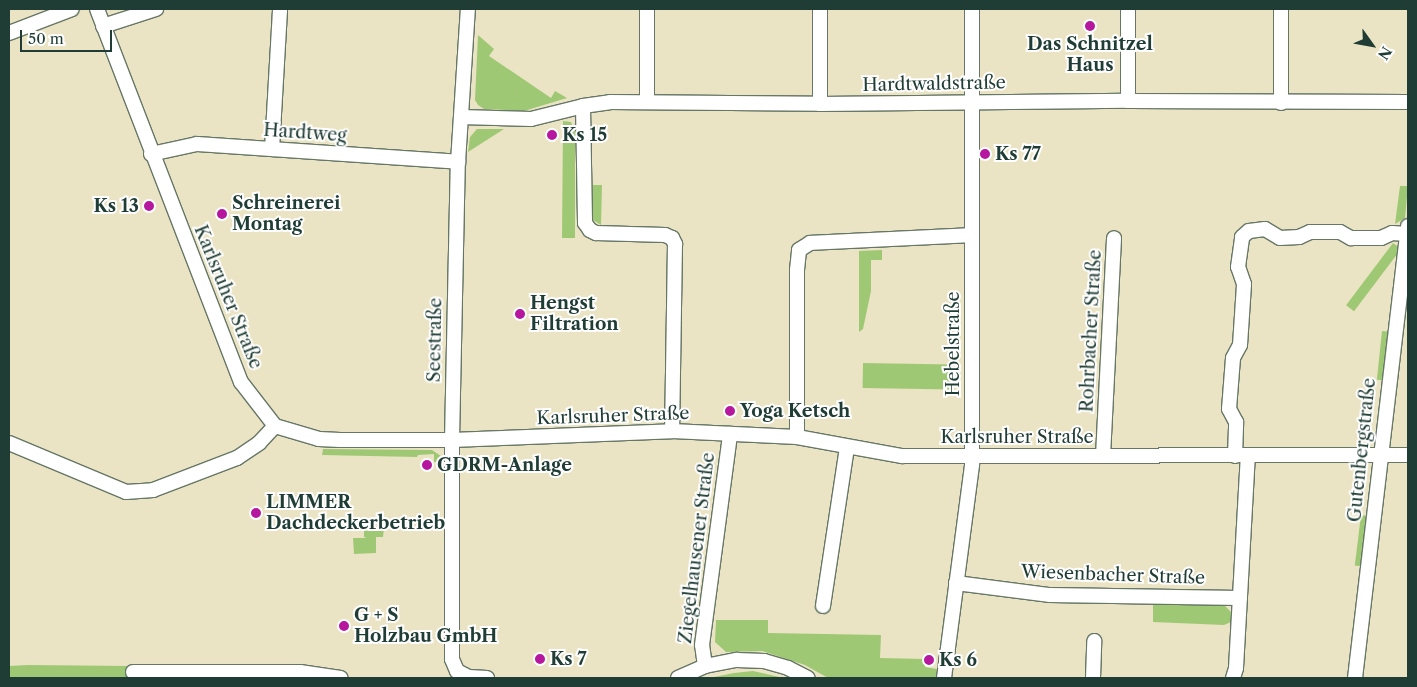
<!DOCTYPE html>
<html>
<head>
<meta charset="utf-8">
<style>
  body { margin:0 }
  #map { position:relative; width:1417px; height:687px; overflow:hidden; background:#eae4c4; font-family:"Libre Caslon Text",serif }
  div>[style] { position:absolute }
  .green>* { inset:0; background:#9fc874; transform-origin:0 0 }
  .roads { filter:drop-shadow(1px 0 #676) drop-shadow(-1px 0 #676) drop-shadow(0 1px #676) drop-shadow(0 -1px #676) }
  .minor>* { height:14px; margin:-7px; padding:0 7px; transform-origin:7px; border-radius:7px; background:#fff }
  .dots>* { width:14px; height:14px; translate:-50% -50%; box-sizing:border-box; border:2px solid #fff; border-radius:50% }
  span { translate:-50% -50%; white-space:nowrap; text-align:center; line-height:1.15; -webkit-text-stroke:4px #fff; paint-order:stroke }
  .poi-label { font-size:18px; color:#1f3d34; font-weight:700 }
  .left { translate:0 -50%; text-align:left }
  .right { translate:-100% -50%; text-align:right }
  .street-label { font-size:18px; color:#1f3d34 }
  .frame { position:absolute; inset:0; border:10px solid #1f3d34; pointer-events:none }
  .north { position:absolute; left:1347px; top:20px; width:50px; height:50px; -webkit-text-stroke:4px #fff; paint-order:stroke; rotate:122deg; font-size:14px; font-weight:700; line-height:20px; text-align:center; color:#1f3d34 }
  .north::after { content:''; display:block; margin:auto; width:18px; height:22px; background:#1f3d34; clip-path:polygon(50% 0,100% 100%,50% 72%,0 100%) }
  .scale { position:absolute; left:20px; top:30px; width:92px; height:22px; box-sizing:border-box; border:2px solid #1f3d34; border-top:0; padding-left:6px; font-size:15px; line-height:18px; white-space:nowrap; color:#1f3d34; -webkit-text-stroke:4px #fff; paint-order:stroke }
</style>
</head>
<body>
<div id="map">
  <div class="green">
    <i style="clip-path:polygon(478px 35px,494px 49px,489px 56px,551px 98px,555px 91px,567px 98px,524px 111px,484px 109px,478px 105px,475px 100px)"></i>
    <i style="clip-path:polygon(563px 121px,571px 122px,575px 132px,575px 238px,562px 238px)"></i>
    <i style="clip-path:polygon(477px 129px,504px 129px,468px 152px,470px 137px)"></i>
    <i style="clip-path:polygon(593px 185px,602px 185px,601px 225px,593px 220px)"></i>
    <i style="clip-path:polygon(1400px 186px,1408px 186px,1405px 218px,1395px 224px)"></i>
    <i style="left:1393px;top:243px;width:10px;height:78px;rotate:37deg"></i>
    <i style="clip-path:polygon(882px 250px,882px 260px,871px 260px,871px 291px,863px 329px,859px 332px,859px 251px)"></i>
    <i style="left:1382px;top:331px;width:9px;height:49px;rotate:6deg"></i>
    <i style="left:863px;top:363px;width:88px;height:25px;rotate:1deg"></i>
    <i style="clip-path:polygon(323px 449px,432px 450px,441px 456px,443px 462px,434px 462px,434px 454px,418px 455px,417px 457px,322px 455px)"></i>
    <i style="left:1361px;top:515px;width:8px;height:51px;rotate:7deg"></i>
    <i style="clip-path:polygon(364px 528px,384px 528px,383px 537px,376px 537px,376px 553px,354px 554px,353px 538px,367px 538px,364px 537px)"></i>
    <i style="clip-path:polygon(1153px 604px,1223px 604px,1231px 612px,1231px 622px,1224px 625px,1153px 622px)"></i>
    <i style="clip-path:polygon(716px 620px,768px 620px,768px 633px,881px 635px,880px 658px,925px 659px,925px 667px,937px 669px,936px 678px,828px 678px,805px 665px,762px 651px,726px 652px,715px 642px)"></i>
    <i style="clip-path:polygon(28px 665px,129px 666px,136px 678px,9px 678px,9px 666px)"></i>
    <i style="clip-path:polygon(753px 671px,784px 678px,709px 678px,734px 673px)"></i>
  </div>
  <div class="roads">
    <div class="minor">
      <i style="left:97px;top:9px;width:400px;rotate:68.9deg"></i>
      <i style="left:241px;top:382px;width:56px;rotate:52.3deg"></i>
      <i style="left:275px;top:426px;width:46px;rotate:16.5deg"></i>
      <i style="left:319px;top:439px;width:21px;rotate:3deg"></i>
      <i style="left:340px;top:440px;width:112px"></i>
      <i style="left:452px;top:440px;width:220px;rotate:-2.3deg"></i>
      <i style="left:672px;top:431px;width:125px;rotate:2.7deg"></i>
      <i style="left:797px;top:437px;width:107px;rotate:10.3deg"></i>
      <i style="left:902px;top:456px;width:506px;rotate:-0.11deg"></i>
      <i style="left:820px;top:9px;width:95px;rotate:90deg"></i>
      <i style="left:103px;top:26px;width:56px;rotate:-17.8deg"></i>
      <i style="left:9px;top:33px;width:67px;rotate:-20.9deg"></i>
      <i style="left:1128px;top:101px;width:92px;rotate:-90deg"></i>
      <i style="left:647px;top:102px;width:93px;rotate:-90deg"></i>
      <i style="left:1281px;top:103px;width:94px;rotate:-90deg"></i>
      <i style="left:583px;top:106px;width:117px;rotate:89deg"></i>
      <i style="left:585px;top:223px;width:9px;rotate:54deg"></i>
      <i style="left:590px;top:230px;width:7px;rotate:27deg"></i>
      <i style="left:596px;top:233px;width:69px;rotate:1.7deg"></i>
      <i style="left:665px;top:235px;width:8px;rotate:23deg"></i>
      <i style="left:672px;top:238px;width:7px;rotate:63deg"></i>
      <i style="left:675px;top:244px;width:187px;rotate:90.9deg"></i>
      <i style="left:461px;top:117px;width:70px;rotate:1.6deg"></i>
      <i style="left:531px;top:119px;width:54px;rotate:-14deg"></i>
      <i style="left:583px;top:106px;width:27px;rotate:-8deg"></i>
      <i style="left:610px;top:102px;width:210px;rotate:0.5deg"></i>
      <i style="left:820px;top:104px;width:308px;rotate:-0.6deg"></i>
      <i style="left:1128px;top:101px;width:280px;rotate:0.2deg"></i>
      <i style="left:272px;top:149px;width:140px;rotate:-86.7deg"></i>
      <i style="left:151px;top:154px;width:47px;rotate:-12.3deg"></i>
      <i style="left:197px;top:144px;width:262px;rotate:3.9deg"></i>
      <i style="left:797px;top:437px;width:167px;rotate:-90deg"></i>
      <i style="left:797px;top:270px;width:20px;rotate:-84deg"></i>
      <i style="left:799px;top:250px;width:13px;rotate:-32deg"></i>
      <i style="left:810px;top:243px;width:162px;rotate:-2.8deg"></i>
      <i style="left:9px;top:443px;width:127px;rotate:22.7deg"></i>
      <i style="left:126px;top:492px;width:27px;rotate:-4deg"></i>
      <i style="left:153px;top:490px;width:90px;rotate:-20.9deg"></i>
      <i style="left:237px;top:458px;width:27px;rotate:-34deg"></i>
      <i style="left:259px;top:443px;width:23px;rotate:-47deg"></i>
      <i style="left:1103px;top:456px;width:218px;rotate:-87.1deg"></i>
      <i style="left:1235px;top:456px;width:34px;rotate:-88deg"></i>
      <i style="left:1236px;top:422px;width:15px;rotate:-118deg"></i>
      <i style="left:1229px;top:409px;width:51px;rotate:-85.5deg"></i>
      <i style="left:1233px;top:358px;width:15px;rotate:-62deg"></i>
      <i style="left:1240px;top:345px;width:61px;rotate:-86.2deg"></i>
      <i style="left:1244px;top:284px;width:18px;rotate:-109deg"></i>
      <i style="left:1238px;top:267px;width:30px;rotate:-82deg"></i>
      <i style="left:1242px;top:237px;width:9px;rotate:-41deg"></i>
      <i style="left:1249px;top:231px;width:16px;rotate:-7deg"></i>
      <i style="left:1265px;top:229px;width:17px;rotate:31deg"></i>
      <i style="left:1280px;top:238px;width:19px;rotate:-3deg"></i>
      <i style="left:1299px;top:237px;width:12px;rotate:-24deg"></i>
      <i style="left:1310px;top:232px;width:30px"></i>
      <i style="left:1340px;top:232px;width:13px;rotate:29deg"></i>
      <i style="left:1351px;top:238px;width:30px"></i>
      <i style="left:1381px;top:238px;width:12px;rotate:-24deg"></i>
      <i style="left:1392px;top:233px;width:15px;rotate:4deg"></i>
      <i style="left:956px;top:583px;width:95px;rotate:7.3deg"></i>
      <i style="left:1050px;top:595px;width:190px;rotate:0.9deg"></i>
      <i style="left:823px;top:606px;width:161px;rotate:-81.4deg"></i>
      <i style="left:705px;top:666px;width:21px;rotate:-98deg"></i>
      <i style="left:702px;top:645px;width:213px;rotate:-82.4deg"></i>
      <i style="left:457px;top:671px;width:13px;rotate:-113deg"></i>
      <i style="left:452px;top:659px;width:219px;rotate:-90deg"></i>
      <i style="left:452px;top:440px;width:278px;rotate:-88.8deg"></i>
      <i style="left:458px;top:162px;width:153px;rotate:-86.3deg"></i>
      <i style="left:457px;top:671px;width:13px;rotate:27deg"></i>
      <i style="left:469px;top:677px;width:18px;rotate:3deg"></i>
      <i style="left:133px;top:672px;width:167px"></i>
      <i style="left:300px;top:672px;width:41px;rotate:8.3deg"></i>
      <i style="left:678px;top:678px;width:30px;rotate:-24deg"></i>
      <i style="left:705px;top:666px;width:33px;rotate:-11deg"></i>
      <i style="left:737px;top:660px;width:27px;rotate:2deg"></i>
      <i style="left:764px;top:661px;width:25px;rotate:16deg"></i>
      <i style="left:788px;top:668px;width:22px;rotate:27deg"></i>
      <i style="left:944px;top:678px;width:215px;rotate:-82.5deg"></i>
      <i style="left:972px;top:465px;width:456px;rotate:-90deg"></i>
      <i style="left:1093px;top:678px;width:37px;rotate:-88deg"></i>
      <i style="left:1233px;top:678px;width:10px;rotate:-73deg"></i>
      <i style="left:1236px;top:668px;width:212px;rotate:-86.8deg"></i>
      <i style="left:1355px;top:678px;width:455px;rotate:-83.3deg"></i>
    </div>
  </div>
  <div class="dots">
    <i style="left:1090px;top:26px;background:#b5179e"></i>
    <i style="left:552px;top:135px;background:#b5179e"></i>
    <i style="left:985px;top:154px;background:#b5179e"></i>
    <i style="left:149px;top:206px;background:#b5179e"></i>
    <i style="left:222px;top:214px;background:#b5179e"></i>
    <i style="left:520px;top:314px;background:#b5179e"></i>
    <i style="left:730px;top:411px;background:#b5179e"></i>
    <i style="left:427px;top:465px;background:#b5179e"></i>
    <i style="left:256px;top:513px;background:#b5179e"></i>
    <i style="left:344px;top:626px;background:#b5179e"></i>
    <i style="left:540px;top:659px;background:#b5179e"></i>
    <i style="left:929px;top:660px;background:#b5179e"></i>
  </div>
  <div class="poi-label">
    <span style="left:1090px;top:55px">Das Schnitzel<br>Haus</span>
    <span class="left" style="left:562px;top:135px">Ks 15</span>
    <span class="left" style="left:995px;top:154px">Ks 77</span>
    <span class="left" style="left:232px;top:214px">Schreinerei<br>Montag</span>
    <span class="right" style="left:139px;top:206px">Ks 13</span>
    <span class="left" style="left:530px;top:314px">Hengst<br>Filtration</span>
    <span class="left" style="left:740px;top:411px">Yoga Ketsch</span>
    <span class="left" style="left:437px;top:465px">GDRM-Anlage</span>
    <span class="left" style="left:266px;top:513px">LIMMER<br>Dachdeckerbetrieb</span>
    <span class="left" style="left:354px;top:626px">G + S<br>Holzbau GmbH</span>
    <span class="left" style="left:550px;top:659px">Ks 7</span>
    <span class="left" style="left:939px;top:660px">Ks 6</span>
  </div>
  <div class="street-label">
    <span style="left:934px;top:84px;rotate:-1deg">Hardtwaldstraße</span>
    <span style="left:305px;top:133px;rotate:4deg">Hardtweg</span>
    <span style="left:228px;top:297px;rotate:68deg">Karlsruher Straße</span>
    <span style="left:1091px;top:331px;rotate:-87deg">Rohrbacher Straße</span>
    <span style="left:435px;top:340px;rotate:-89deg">Seestraße</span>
    <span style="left:953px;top:344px;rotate:-90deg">Hebelstraße</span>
    <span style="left:613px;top:416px;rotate:-2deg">Karlsruher Straße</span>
    <span style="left:1017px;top:437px">Karlsruher Straße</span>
    <span style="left:1362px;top:450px;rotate:-84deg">Gutenbergstraße</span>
    <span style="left:697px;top:548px;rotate:-83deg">Ziegelhausener Straße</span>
    <span style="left:1113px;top:575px;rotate:2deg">Wiesenbacher Straße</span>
  </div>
  <div class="frame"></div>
  <div class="north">N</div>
  <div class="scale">50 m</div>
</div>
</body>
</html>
